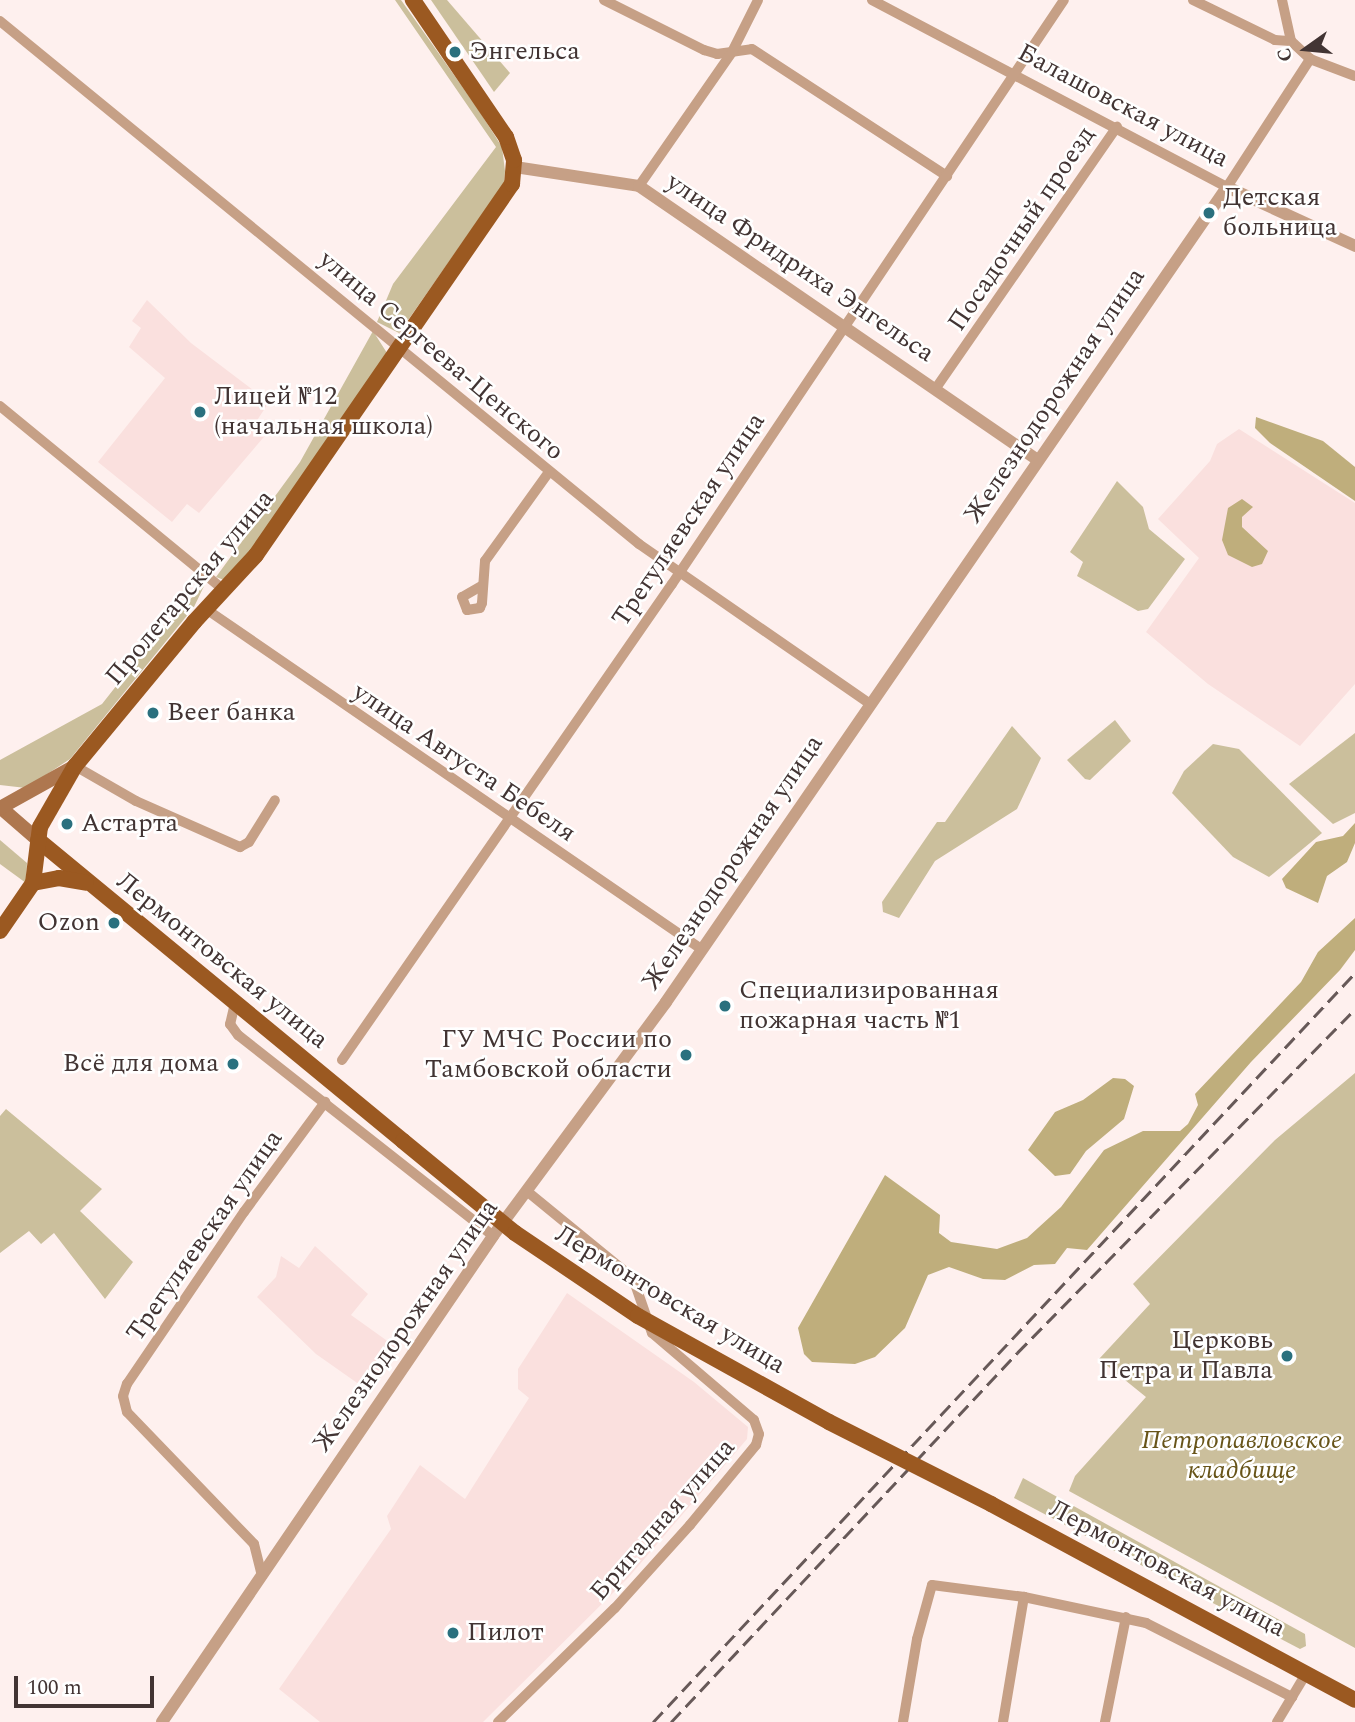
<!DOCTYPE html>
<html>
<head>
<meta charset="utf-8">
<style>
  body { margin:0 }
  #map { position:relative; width:1355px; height:1722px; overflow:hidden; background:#fef0ee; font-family:Spectral,serif }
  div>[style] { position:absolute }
  .built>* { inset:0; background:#fae0de }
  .green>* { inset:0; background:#cbbf9c }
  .forest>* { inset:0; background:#bfae7c }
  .minor>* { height:10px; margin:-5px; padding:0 5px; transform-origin:5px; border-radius:5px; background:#c6a086 }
  .tertiary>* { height:12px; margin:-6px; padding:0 6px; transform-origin:6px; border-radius:6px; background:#c6a086 }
  .secondary>* { height:14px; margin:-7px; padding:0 7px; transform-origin:7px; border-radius:7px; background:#ae774f }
  .primary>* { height:16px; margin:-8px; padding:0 8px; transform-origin:8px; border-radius:8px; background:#9b5921 }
  .rail>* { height:2.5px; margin-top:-1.25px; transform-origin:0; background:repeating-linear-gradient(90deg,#675958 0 14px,transparent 0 21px) }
  .primary-bridge>* { height:16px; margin:-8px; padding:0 8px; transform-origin:8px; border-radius:8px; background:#9b5921 }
  .dots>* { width:19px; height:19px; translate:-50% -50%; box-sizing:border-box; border:4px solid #fff; border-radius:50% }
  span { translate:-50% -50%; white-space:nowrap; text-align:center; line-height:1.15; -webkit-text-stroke:5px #fff; paint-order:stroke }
  .poi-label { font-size:26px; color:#423433 }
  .left { translate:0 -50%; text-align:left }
  .right { translate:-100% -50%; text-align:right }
  .street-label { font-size:26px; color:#423433 }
  .park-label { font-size:26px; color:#675419; font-style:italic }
  .north { position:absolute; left:1271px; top:14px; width:70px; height:70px; -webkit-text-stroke:5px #fff; paint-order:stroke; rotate:255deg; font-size:19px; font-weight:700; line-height:28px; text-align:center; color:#423433 }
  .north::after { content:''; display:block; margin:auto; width:24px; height:32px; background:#423433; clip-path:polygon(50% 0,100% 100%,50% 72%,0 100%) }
  .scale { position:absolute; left:14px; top:1676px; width:140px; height:32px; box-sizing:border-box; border:4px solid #423433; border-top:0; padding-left:9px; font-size:21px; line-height:24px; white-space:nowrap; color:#423433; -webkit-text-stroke:5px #fff; paint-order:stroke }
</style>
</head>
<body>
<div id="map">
  <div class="built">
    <i style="clip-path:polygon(147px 300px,191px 343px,269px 402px,256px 422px,269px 431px,199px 513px,187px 504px,172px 522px,98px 462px,165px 378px,129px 347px,141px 328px,132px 321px)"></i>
    <i style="clip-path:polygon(1239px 429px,1355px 503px,1355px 684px,1300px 746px,1208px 684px,1146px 632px,1199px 558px,1158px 519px,1210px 461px,1217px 444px)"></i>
    <i style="clip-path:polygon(315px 1246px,368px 1294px,351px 1315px,400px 1350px,370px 1392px,316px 1354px,257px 1297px,276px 1277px,281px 1256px,299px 1268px)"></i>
    <i style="clip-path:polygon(567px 1293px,694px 1382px,748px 1427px,747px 1439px,628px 1578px,483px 1722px,320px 1722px,279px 1689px,391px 1529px,387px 1516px,420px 1465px,465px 1499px,529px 1398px,518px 1389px,518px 1369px)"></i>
  </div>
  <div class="green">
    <i style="clip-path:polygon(395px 0,401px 0,478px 109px,502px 147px,505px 171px,504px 183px,399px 333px,377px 322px,393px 284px,496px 147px)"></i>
    <i style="clip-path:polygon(431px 0,447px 0,510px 73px,494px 92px)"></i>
    <i style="clip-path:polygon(373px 331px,387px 353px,246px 560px,224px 580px,216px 577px,300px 462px)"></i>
    <i style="clip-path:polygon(1117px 481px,1143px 507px,1149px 529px,1185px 559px,1148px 609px,1138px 611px,1077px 576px,1083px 562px,1070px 552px)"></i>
    <i style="clip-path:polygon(205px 584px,194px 607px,70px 759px,26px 788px,0 785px,0 760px,102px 704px,161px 629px)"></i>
    <i style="clip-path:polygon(1115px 720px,1131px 741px,1090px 780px,1085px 779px,1067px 760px)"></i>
    <i style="clip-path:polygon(1012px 726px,1041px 758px,1017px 809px,935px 861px,899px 918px,883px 912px,882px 902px,937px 822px,945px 822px)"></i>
    <i style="clip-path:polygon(1355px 733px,1355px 813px,1333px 824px,1289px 784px)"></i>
    <i style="clip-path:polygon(1213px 744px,1239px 749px,1322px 833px,1269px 877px,1233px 857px,1172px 793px,1184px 771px)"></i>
    <i style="clip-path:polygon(0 840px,27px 863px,26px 883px,0 864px)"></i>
    <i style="clip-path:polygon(1355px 1073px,1355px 1648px,1069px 1491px,1075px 1476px,1146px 1397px,1099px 1359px,1150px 1304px,1133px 1284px,1275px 1140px)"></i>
    <i style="clip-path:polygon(6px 1109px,102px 1189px,80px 1211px,133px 1262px,105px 1299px,54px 1233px,41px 1244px,29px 1231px,0 1253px,0 1116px)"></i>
    <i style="clip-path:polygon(1023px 1478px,1305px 1634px,1306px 1646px,1300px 1649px,1014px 1498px)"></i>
  </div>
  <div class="forest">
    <i style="clip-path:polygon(1256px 417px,1323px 441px,1355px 467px,1355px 501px,1270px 443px,1255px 428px)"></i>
    <i style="clip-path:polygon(1242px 499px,1253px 507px,1242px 517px,1242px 527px,1268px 551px,1262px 564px,1252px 567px,1228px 555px,1222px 540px,1228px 508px)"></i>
    <i style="clip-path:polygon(1355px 823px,1355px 843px,1347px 862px,1327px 876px,1318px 903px,1286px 888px,1282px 879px,1316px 842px,1343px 836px)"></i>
    <i style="clip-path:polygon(1355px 918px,1355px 950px,1340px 970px,1251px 1062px,1087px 1250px,1067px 1248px,1055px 1264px,1034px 1265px,1005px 1280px,983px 1279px,949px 1267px,928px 1275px,905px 1328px,875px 1357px,855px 1364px,812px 1362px,804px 1354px,798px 1328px,885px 1175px,940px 1215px,939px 1233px,951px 1242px,997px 1249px,1027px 1238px,1061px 1207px,1104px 1150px,1143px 1131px,1180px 1131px,1188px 1124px,1198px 1105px,1195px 1094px,1301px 982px,1318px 952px)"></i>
    <i style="clip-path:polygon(1113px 1078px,1125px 1079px,1134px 1086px,1124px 1119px,1086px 1151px,1070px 1174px,1055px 1176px,1028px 1150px,1055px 1112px,1083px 1100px)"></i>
  </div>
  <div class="minor">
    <i style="left:604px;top:0;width:112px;rotate:26.6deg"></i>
    <i style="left:704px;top:50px;width:14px;rotate:17deg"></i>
    <i style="left:717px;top:54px;width:35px;rotate:-8deg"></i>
    <i style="left:752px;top:49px;width:233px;rotate:33.1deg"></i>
    <i style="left:872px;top:0;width:401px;rotate:27.8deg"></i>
    <i style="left:1227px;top:187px;width:153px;rotate:-57deg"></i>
    <i style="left:1193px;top:0;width:91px;rotate:26deg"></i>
    <i style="left:1275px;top:40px;width:16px;rotate:4deg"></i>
    <i style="left:1291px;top:41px;width:26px;rotate:43deg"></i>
    <i style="left:1310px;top:59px;width:48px;rotate:20.7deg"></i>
    <i style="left:1282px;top:0;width:42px;rotate:77.6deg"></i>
    <i style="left:0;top:21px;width:826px;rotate:39.3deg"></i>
    <i style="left:639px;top:544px;width:281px;rotate:34.7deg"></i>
    <i style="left:639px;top:186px;width:163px;rotate:-55.2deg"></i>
    <i style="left:732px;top:52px;width:58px;rotate:-63.4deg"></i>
    <i style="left:936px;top:388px;width:318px;rotate:-55.3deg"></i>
    <i style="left:0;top:406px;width:290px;rotate:39.4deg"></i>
    <i style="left:483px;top:585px;width:24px;rotate:150deg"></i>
    <i style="left:462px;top:597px;width:14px;rotate:69deg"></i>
    <i style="left:467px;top:610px;width:13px;rotate:-9deg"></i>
    <i style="left:480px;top:608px;width:5px;rotate:-68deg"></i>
    <i style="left:482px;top:603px;width:42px;rotate:-85.9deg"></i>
    <i style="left:485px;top:561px;width:110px;rotate:-54.3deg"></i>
    <i style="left:206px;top:609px;width:601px;rotate:34.48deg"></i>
    <i style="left:75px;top:766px;width:70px;rotate:29.8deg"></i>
    <i style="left:136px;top:801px;width:114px;rotate:23.9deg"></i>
    <i style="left:240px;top:847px;width:10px;rotate:-29deg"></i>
    <i style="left:249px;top:842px;width:49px;rotate:-58.2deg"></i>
    <i style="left:235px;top:1003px;width:22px;rotate:103deg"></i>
    <i style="left:230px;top:1024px;width:14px;rotate:54deg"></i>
    <i style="left:238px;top:1035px;width:325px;rotate:38.2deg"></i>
    <i style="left:342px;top:1060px;width:579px;rotate:-55.27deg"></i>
    <i style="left:672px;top:584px;width:703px;rotate:-56.13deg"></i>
    <i style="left:262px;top:1576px;width:33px;rotate:-104deg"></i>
    <i style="left:254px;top:1544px;width:183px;rotate:-133.9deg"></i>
    <i style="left:127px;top:1412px;width:16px;rotate:-104deg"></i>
    <i style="left:123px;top:1396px;width:13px;rotate:-72deg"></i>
    <i style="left:127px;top:1384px;width:208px;rotate:-55.8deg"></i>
    <i style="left:244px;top:1212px;width:137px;rotate:-53.6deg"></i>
    <i style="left:498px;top:1722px;width:163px;rotate:-44.3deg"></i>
    <i style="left:615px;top:1608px;width:112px;rotate:-47.9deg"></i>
    <i style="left:690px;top:1525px;width:104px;rotate:-50.5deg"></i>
    <i style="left:756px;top:1445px;width:11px;rotate:-75deg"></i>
    <i style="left:759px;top:1434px;width:15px;rotate:-110deg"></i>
    <i style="left:754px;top:1420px;width:134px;rotate:-139.5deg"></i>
    <i style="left:652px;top:1333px;width:58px;rotate:-109.1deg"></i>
    <i style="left:633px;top:1278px;width:134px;rotate:-140.7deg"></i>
    <i style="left:903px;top:1722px;width:84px;rotate:-80.4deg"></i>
    <i style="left:917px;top:1639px;width:56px;rotate:-74.5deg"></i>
    <i style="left:932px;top:1585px;width:93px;rotate:7.4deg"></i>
    <i style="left:1024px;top:1597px;width:125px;rotate:12deg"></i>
    <i style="left:1146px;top:1623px;width:164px;rotate:26.9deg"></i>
    <i style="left:1292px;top:1697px;width:29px;rotate:-59deg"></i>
    <i style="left:1003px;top:1722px;width:127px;rotate:-80.5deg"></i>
    <i style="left:1105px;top:1722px;width:107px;rotate:-78.7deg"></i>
    <i style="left:1277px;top:1722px;width:29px;rotate:-59deg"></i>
  </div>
  <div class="tertiary">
    <i style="left:515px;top:167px;width:125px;rotate:8.7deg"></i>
    <i style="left:639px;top:186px;width:484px;rotate:34.5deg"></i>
    <i style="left:162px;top:1722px;width:588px;rotate:-55.74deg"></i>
    <i style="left:493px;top:1236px;width:291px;rotate:-53.5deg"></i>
    <i style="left:666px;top:1002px;width:989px;rotate:-55.46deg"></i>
    <i style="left:1227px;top:187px;width:141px;rotate:24.7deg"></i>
  </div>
  <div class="secondary">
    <i style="left:0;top:807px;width:50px;rotate:41deg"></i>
    <i style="left:0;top:808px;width:86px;rotate:-29.2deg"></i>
  </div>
  <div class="primary">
    <i style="left:38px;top:840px;width:473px;rotate:39.5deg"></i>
    <i style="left:33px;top:883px;width:26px;rotate:-11deg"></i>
    <i style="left:59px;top:878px;width:27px;rotate:10deg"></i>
    <i style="left:0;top:931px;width:58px;rotate:-55.5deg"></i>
    <i style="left:33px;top:883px;width:56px;rotate:-82.9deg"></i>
    <i style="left:40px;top:827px;width:70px;rotate:-60.2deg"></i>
    <i style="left:75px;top:766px;width:187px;rotate:-50.4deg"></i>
    <i style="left:194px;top:622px;width:91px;rotate:-47.2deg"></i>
    <i style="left:256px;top:555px;width:451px;rotate:-55.4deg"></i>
    <i style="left:512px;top:184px;width:24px;rotate:-85deg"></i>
    <i style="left:514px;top:160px;width:24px;rotate:-109deg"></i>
    <i style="left:506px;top:137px;width:166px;rotate:-124.2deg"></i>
    <i style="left:991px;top:1504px;width:413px;rotate:28.3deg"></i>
  </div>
  <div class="rail">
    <i style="left:653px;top:1722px;width:1027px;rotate:-46.86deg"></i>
    <i style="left:671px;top:1722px;width:506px;rotate:-46.84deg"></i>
    <i style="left:1017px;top:1353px;width:482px;rotate:-45.5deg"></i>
  </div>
  <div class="primary-bridge">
    <i style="left:403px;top:1141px;width:145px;rotate:39.4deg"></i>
    <i style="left:515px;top:1233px;width:148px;rotate:34deg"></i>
    <i style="left:638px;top:1316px;width:218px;rotate:29deg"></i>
    <i style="left:829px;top:1422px;width:182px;rotate:26.8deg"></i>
  </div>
  <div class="dots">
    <i style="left:455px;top:52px;background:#2a707e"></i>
    <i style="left:1209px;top:213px;background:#2a707e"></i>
    <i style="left:200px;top:412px;background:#2a707e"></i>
    <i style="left:153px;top:713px;background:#2a707e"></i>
    <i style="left:67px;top:824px;background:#2a707e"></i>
    <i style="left:114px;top:923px;background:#2a707e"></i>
    <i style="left:725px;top:1006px;background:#2a707e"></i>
    <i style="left:686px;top:1055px;background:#2a707e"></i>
    <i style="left:233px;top:1064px;background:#2a707e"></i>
    <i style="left:1287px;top:1356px;background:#2a707e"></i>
    <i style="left:453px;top:1633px;background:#2a707e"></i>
  </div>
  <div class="poi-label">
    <span class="left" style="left:469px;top:52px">Энгельса</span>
    <span class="left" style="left:1223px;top:213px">Детская<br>больница</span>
    <span class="left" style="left:214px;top:412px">Лицей №12<br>(начальная школа)</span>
    <span class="left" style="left:167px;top:713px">Beer банка</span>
    <span class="left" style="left:81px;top:824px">Астарта</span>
    <span class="right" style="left:100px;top:923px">Ozon</span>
    <span class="left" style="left:739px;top:1006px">Специализированная<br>пожарная часть №1</span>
    <span class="right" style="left:672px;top:1055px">ГУ МЧС России по<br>Тамбовской области</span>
    <span class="right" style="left:219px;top:1064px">Всё для дома</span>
    <span class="right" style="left:1273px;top:1356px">Церковь<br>Петра и Павла</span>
    <span class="left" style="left:467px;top:1633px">Пилот</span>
  </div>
  <div class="street-label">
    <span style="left:1123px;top:106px;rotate:28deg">Балашовская улица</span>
    <span style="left:1022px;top:229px;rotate:-56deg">Посадочный проезд</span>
    <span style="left:800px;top:268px;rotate:34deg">улица Фридриха Энгельса</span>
    <span style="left:441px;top:356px;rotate:40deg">улица Сергеева-Ценского</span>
    <span style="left:1055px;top:396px;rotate:-56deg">Железнодорожная улица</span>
    <span style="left:689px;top:520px;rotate:-56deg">Трегуляевская улица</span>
    <span style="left:190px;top:588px;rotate:-50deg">Пролетарская улица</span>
    <span style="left:464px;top:763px;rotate:34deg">улица Августа Бебеля</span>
    <span style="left:733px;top:863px;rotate:-56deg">Железнодорожная улица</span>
    <span style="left:222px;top:961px;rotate:39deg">Лермонтовская улица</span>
    <span style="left:205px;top:1236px;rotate:-55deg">Трегуляевская улица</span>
    <span style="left:670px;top:1300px;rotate:31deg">Лермонтовская улица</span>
    <span style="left:406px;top:1326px;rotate:-55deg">Железнодорожная улица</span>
    <span style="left:663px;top:1520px;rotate:-49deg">Бригадная улица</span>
    <span style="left:1167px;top:1569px;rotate:28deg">Лермонтовская улица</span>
  </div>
  <div class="park-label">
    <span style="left:1242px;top:1456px">Петропавловское<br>кладбище</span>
  </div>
  <div class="north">С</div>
  <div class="scale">100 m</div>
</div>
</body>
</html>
